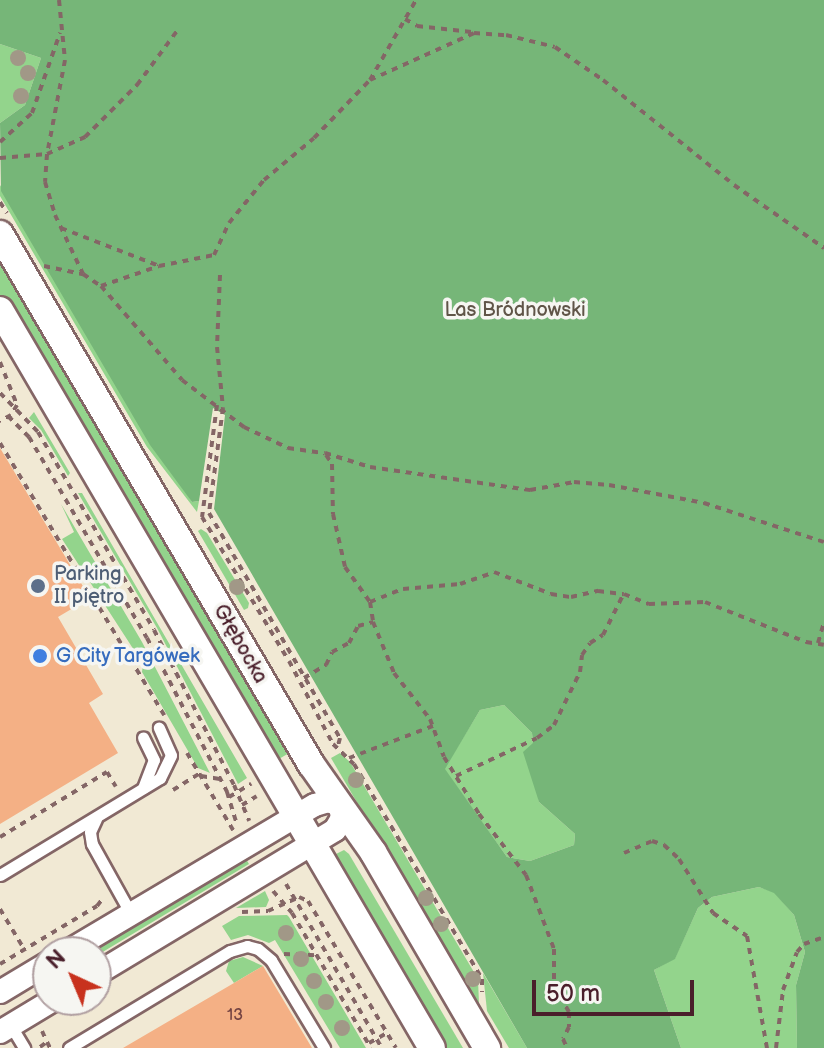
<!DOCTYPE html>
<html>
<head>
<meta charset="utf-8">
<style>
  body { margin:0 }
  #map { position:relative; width:824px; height:1048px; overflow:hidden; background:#f1e9d4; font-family:"Balsamiq Sans",sans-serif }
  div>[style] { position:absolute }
  .green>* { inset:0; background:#93d48c; transform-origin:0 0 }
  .forest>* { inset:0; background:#76b678 }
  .building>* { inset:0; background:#f4b085 }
  .path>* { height:4px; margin-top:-2px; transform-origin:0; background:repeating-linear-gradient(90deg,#846666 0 6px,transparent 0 12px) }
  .roads { filter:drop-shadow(2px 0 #846666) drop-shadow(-2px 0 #846666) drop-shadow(0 2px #846666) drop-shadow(0 -2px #846666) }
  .service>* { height:11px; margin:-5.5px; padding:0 5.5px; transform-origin:5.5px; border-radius:5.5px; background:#fff }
  .minor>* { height:22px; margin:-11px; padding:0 11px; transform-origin:11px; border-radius:11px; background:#fff }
  .tertiary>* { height:26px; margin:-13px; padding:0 13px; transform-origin:13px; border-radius:13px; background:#fff }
  .trees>* { width:16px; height:16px; margin:-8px; border-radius:50%; background:#a19887 }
  .dots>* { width:22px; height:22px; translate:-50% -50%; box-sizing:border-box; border:4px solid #f6f6f2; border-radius:50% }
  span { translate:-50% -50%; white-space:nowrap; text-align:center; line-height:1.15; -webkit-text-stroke:7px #f6f6f2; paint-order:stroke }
  .number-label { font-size:16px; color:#744342 }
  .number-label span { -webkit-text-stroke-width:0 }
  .park-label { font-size:20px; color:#605548 }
  .service-label { font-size:20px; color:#4e5e75 }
  .left { translate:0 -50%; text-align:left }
  .street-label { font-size:20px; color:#4a1f2b }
  .shop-label { font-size:20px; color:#366cbe }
  .north { position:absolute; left:32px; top:936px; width:80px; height:80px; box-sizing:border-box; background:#f6f6f2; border:2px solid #b1a0a2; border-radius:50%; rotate:316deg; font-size:22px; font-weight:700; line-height:32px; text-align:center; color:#4a1f2b }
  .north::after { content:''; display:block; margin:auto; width:28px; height:36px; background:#c8321e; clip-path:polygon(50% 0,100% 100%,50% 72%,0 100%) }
  .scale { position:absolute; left:532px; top:980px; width:162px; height:36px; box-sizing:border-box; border:4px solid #4a1f2b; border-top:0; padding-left:10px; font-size:24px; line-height:28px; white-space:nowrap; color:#4a1f2b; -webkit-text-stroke:6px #f6f6f2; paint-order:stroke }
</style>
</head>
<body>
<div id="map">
  <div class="green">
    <i style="clip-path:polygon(0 44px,41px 58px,25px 105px,0 123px)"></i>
    <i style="clip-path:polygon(0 185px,192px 502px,199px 501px,197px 512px,147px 447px,0 196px)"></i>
    <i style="left:0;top:256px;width:575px;height:33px;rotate:60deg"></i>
    <i style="clip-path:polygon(34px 412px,70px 473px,68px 476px,41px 430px,29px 418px)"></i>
    <i style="clip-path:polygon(78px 493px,82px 493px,247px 778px,238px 784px,157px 628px)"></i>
    <i style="clip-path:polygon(61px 504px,142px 642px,210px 773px,198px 768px,142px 672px,143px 664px,62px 539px,74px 532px)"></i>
    <i style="clip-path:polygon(201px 529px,207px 533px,249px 603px,248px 608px,244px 610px,198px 531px)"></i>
    <i style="clip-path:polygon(504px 705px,532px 733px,539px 802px,575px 834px,574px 845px,530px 861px,507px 857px,444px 769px,480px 710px)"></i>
    <i style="clip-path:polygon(340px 753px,350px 762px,478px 979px,479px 1004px,476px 1006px,331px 758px)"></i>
    <i style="clip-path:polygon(344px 850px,349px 854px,463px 1048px,445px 1048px,337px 861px,336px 854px)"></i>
    <i style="clip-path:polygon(246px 859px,249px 864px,96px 956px,96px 952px,91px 952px)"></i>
    <i style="clip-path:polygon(759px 887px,774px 892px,794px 915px,805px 952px,796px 985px,797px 1048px,681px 1048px,654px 970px,675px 958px,698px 908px,712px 897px)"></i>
    <i style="clip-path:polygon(265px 891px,269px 900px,266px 907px,236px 908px)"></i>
    <i style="clip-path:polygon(287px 915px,289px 917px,366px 1048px,340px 1048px,275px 940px,269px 943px,248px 935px,231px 940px,222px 926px,239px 916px)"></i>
    <i style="clip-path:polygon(243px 957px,263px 966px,234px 983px,226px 971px,229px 961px)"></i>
    <i style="clip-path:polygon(483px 973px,527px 1048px,509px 1048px,487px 1011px)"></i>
    <i style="left:48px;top:978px;width:7px;height:56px;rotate:90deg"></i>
  </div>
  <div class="forest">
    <i style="clip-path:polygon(evenodd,0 0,824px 0,824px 1048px,797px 1048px,796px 985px,805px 952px,794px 915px,774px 893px,759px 887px,712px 897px,698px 908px,675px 959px,654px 970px,681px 1048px,527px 1048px,214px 509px,225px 415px,213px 408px,199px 501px,192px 502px,150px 445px,1px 191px,0 123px,25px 105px,41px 58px,0 44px,0 0,504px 705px,532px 733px,533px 743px,523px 752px,539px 802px,575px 834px,574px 845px,530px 861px,507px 857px,445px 769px,480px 710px,504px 705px)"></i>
  </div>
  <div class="building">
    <i style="clip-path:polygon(0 448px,90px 598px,58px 617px,103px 694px,89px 703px,118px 753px,0 824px)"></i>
    <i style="clip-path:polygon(263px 966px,312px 1048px,123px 1048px,234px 983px)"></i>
  </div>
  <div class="path">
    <i style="left:59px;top:0;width:60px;rotate:84.3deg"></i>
    <i style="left:65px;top:60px;width:96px;rotate:100.8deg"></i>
    <i style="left:47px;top:154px;width:42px;rotate:-24.1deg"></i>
    <i style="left:85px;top:137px;width:74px;rotate:-45deg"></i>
    <i style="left:137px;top:85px;width:67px;rotate:-53.5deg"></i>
    <i style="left:405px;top:19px;width:14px;rotate:30deg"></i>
    <i style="left:417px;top:26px;width:55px;rotate:6.2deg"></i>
    <i style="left:370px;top:80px;width:114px;rotate:-24.3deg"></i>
    <i style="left:474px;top:33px;width:32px;rotate:4deg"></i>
    <i style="left:506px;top:35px;width:50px;rotate:13.8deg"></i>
    <i style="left:555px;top:47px;width:58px;rotate:34.5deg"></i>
    <i style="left:603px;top:80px;width:168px;rotate:38.7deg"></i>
    <i style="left:734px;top:185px;width:110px;rotate:35deg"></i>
    <i style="left:0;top:142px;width:43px;rotate:-42.2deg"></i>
    <i style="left:32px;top:113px;width:85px;rotate:-70.7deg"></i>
    <i style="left:0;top:158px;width:47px;rotate:-4.9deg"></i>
    <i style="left:47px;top:154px;width:28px;rotate:94deg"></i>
    <i style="left:45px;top:182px;width:34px;rotate:73deg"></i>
    <i style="left:55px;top:215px;width:65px;rotate:64.6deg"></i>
    <i style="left:0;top:202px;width:13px;rotate:58deg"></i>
    <i style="left:61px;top:228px;width:103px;rotate:21.1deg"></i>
    <i style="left:44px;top:266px;width:40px;rotate:12deg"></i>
    <i style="left:83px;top:274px;width:22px;rotate:34deg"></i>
    <i style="left:101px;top:286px;width:124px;rotate:49.2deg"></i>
    <i style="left:182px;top:380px;width:78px;rotate:37.2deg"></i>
    <i style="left:244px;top:427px;width:49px;rotate:25.5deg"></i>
    <i style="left:288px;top:448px;width:37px;rotate:8deg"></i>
    <i style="left:325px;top:453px;width:47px;rotate:17.3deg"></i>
    <i style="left:370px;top:467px;width:162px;rotate:8.2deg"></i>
    <i style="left:530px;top:490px;width:45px;rotate:-10.3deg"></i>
    <i style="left:574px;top:482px;width:35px;rotate:5deg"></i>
    <i style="left:609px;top:485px;width:97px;rotate:10.7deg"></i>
    <i style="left:704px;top:503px;width:126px;rotate:18deg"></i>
    <i style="left:220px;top:275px;width:72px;rotate:92.4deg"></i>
    <i style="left:217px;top:347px;width:61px;rotate:84.4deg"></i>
    <i style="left:223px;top:408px;width:106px;rotate:97.6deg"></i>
    <i style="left:209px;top:513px;width:260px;rotate:59.8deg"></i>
    <i style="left:340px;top:738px;width:11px;rotate:105deg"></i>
    <i style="left:101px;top:286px;width:61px;rotate:-19deg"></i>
    <i style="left:159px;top:266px;width:56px;rotate:-11.3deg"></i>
    <i style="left:214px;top:255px;width:35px;rotate:-65deg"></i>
    <i style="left:229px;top:223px;width:55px;rotate:-50.9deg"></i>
    <i style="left:264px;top:180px;width:65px;rotate:-40deg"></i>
    <i style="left:314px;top:138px;width:81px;rotate:-46deg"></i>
    <i style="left:370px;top:80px;width:92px;rotate:-60.1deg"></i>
    <i style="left:0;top:362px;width:46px;rotate:68.4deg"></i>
    <i style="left:17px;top:405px;width:12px;rotate:121deg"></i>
    <i style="left:11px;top:415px;width:13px;rotate:151deg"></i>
    <i style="left:0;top:393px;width:54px;rotate:45.7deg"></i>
    <i style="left:38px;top:432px;width:229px;rotate:59.6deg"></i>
    <i style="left:154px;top:630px;width:174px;rotate:62.7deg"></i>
    <i style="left:234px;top:785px;width:39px;rotate:67deg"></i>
    <i style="left:217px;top:405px;width:113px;rotate:97.6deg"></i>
    <i style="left:202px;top:517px;width:168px;rotate:58.9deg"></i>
    <i style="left:289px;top:661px;width:94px;rotate:62.1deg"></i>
    <i style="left:333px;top:744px;width:29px;rotate:44deg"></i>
    <i style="left:354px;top:764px;width:250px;rotate:59.2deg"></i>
    <i style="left:482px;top:979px;width:13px;rotate:90deg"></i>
    <i style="left:8px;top:416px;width:30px;rotate:45deg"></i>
    <i style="left:29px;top:437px;width:233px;rotate:59.6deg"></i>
    <i style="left:147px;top:638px;width:174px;rotate:62.5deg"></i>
    <i style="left:227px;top:792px;width:34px;rotate:73deg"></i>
    <i style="left:0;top:443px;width:318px;rotate:58.9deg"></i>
    <i style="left:326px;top:455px;width:11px;rotate:56deg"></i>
    <i style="left:332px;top:464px;width:50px;rotate:88.9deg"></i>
    <i style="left:333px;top:514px;width:54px;rotate:77.2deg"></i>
    <i style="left:345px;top:567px;width:43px;rotate:54.5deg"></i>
    <i style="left:370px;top:602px;width:20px;rotate:81deg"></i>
    <i style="left:373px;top:622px;width:55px;rotate:67.6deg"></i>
    <i style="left:394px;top:673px;width:58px;rotate:52deg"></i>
    <i style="left:430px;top:719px;width:40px;rotate:69.8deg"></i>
    <i style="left:444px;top:757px;width:67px;rotate:58.4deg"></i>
    <i style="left:479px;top:814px;width:77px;rotate:52.4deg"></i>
    <i style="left:526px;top:875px;width:79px;rotate:69.3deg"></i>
    <i style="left:554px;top:949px;width:37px;rotate:90deg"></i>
    <i style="left:554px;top:986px;width:30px;rotate:60deg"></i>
    <i style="left:569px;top:1012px;width:15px;rotate:90deg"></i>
    <i style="left:569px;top:1027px;width:13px;rotate:117deg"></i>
    <i style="left:563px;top:1039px;width:10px;rotate:66deg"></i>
    <i style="left:370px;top:602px;width:35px;rotate:-22deg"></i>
    <i style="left:403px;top:589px;width:57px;rotate:-5deg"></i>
    <i style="left:460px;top:584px;width:36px;rotate:-19deg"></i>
    <i style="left:494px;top:572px;width:61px;rotate:21.1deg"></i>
    <i style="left:551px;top:594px;width:20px;rotate:9deg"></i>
    <i style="left:571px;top:597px;width:28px;rotate:-13deg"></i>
    <i style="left:598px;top:591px;width:26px;rotate:7deg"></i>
    <i style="left:624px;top:594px;width:27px;rotate:22deg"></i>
    <i style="left:649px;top:604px;width:56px;rotate:-2deg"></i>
    <i style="left:705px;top:602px;width:109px;rotate:21.6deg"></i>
    <i style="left:806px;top:642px;width:18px;rotate:9deg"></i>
    <i style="left:818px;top:643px;width:22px;rotate:-74deg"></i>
    <i style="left:304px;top:678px;width:26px;rotate:-31deg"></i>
    <i style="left:326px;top:665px;width:14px;rotate:-65deg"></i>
    <i style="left:332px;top:652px;width:19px;rotate:-28deg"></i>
    <i style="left:349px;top:643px;width:19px;rotate:-62deg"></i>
    <i style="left:358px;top:626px;width:16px;rotate:-15deg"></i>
    <i style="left:187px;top:753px;width:90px;rotate:59.1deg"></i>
    <i style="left:349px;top:758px;width:90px;rotate:-20.9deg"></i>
    <i style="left:201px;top:776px;width:19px;rotate:9deg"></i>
    <i style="left:456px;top:776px;width:89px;rotate:-25.1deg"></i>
    <i style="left:537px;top:738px;width:21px;rotate:-37deg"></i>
    <i style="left:554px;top:725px;width:59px;rotate:-63.9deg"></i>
    <i style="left:580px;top:672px;width:17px;rotate:-83deg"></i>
    <i style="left:582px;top:655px;width:14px;rotate:-56deg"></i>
    <i style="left:590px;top:643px;width:15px;rotate:-32deg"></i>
    <i style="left:603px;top:635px;width:45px;rotate:-63.4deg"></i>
    <i style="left:173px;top:790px;width:31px;rotate:-32deg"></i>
    <i style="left:229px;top:797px;width:26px;rotate:-31deg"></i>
    <i style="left:242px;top:805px;width:17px;rotate:-31deg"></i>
    <i style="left:0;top:837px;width:125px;rotate:-31.3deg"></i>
    <i style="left:107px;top:772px;width:17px;rotate:59deg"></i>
    <i style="left:624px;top:853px;width:30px;rotate:-23deg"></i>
    <i style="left:652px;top:841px;width:13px;rotate:18deg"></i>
    <i style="left:664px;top:845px;width:21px;rotate:43deg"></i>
    <i style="left:679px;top:859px;width:64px;rotate:57.8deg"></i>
    <i style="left:713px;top:913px;width:41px;rotate:34.1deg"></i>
    <i style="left:747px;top:936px;width:114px;rotate:79.9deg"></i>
    <i style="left:286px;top:884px;width:190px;rotate:59.7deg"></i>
    <i style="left:273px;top:891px;width:29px;rotate:49deg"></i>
    <i style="left:292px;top:913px;width:156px;rotate:59.7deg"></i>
    <i style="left:0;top:909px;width:47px;rotate:59deg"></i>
    <i style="left:242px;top:912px;width:26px;rotate:-2deg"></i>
    <i style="left:268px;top:911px;width:34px;rotate:-24deg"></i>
    <i style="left:299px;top:897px;width:10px;rotate:24deg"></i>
    <i style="left:308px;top:901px;width:171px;rotate:59.1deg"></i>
    <i style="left:284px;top:954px;width:33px;rotate:2deg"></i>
    <i style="left:0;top:964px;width:113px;rotate:-30.9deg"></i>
    <i style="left:97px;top:906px;width:11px;rotate:-52deg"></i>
    <i style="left:70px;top:1014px;width:27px;rotate:-31deg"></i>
    <i style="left:42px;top:1031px;width:12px;rotate:66deg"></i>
    <i style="left:369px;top:1043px;width:21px;rotate:-29deg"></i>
    <i style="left:40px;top:1047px;width:9px;rotate:-36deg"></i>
    <i style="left:47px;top:1042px;width:7px;rotate:63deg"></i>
    <i style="left:776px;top:1048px;width:58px;rotate:-83.1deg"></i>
    <i style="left:783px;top:990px;width:40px;rotate:-69.8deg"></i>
    <i style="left:797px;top:952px;width:11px;rotate:-49deg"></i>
    <i style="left:804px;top:944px;width:21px;rotate:-19deg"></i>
  </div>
  <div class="roads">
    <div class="service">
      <i style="left:143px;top:788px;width:30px;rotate:-69deg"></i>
      <i style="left:154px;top:760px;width:25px;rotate:-116deg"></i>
      <i style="left:96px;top:819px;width:14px;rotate:115deg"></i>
      <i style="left:90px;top:832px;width:12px;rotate:81deg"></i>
      <i style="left:92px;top:844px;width:80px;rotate:60.9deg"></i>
      <i style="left:0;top:875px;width:187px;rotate:-31.2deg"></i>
      <i style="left:160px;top:778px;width:25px;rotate:-64deg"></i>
      <i style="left:171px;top:755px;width:30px;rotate:-114deg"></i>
      <i style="left:11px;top:1026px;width:26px;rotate:59deg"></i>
      <i style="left:69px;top:1048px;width:188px;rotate:-31.1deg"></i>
      <i style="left:230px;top:951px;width:18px;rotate:-16deg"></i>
      <i style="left:247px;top:946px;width:11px;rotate:15deg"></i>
      <i style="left:258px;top:949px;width:17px;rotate:40deg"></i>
      <i style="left:271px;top:960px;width:103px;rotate:58.9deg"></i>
    </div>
    <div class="minor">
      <i style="left:67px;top:952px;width:288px;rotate:-30.7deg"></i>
      <i style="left:315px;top:805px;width:14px;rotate:-17deg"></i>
      <i style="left:328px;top:801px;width:13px;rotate:18deg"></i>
      <i style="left:340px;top:805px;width:13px;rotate:81deg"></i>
      <i style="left:342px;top:818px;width:14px;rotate:120deg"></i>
      <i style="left:335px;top:830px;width:279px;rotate:148.9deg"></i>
      <i style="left:0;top:992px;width:56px;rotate:-31.1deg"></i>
      <i style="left:0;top:1032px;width:62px;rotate:-31.1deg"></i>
    </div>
    <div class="tertiary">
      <i style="left:0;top:234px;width:615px;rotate:59.6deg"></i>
      <i style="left:311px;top:764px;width:108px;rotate:54.8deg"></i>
      <i style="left:373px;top:852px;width:227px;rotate:59.8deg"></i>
      <i style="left:0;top:310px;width:855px;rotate:59.66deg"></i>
    </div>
  </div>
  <div class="trees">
    <i style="left:18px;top:58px"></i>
    <i style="left:28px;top:73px"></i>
    <i style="left:21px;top:96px"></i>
    <i style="left:237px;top:587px"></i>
    <i style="left:356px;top:780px"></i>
    <i style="left:426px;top:898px"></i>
    <i style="left:441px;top:924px"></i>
    <i style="left:286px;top:933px"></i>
    <i style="left:301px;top:959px"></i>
    <i style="left:473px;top:979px"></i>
    <i style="left:314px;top:981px"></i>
    <i style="left:326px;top:1002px"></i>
    <i style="left:342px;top:1028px"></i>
  </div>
  <div class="dots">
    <i style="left:38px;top:586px;background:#5c6f8a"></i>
    <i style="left:40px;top:656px;background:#3f7fe0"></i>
  </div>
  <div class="number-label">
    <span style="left:235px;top:1016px">13</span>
  </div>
  <div class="park-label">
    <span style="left:515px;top:310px">Las Bródnowski</span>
  </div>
  <div class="service-label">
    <span class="left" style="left:54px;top:586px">Parking<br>II piętro</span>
  </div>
  <div class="street-label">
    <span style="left:240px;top:644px;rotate:60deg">Głębocka</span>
  </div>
  <div class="shop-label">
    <span class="left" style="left:56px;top:656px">G City Targówek</span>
  </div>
  <div class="north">N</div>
  <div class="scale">50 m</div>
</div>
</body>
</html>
